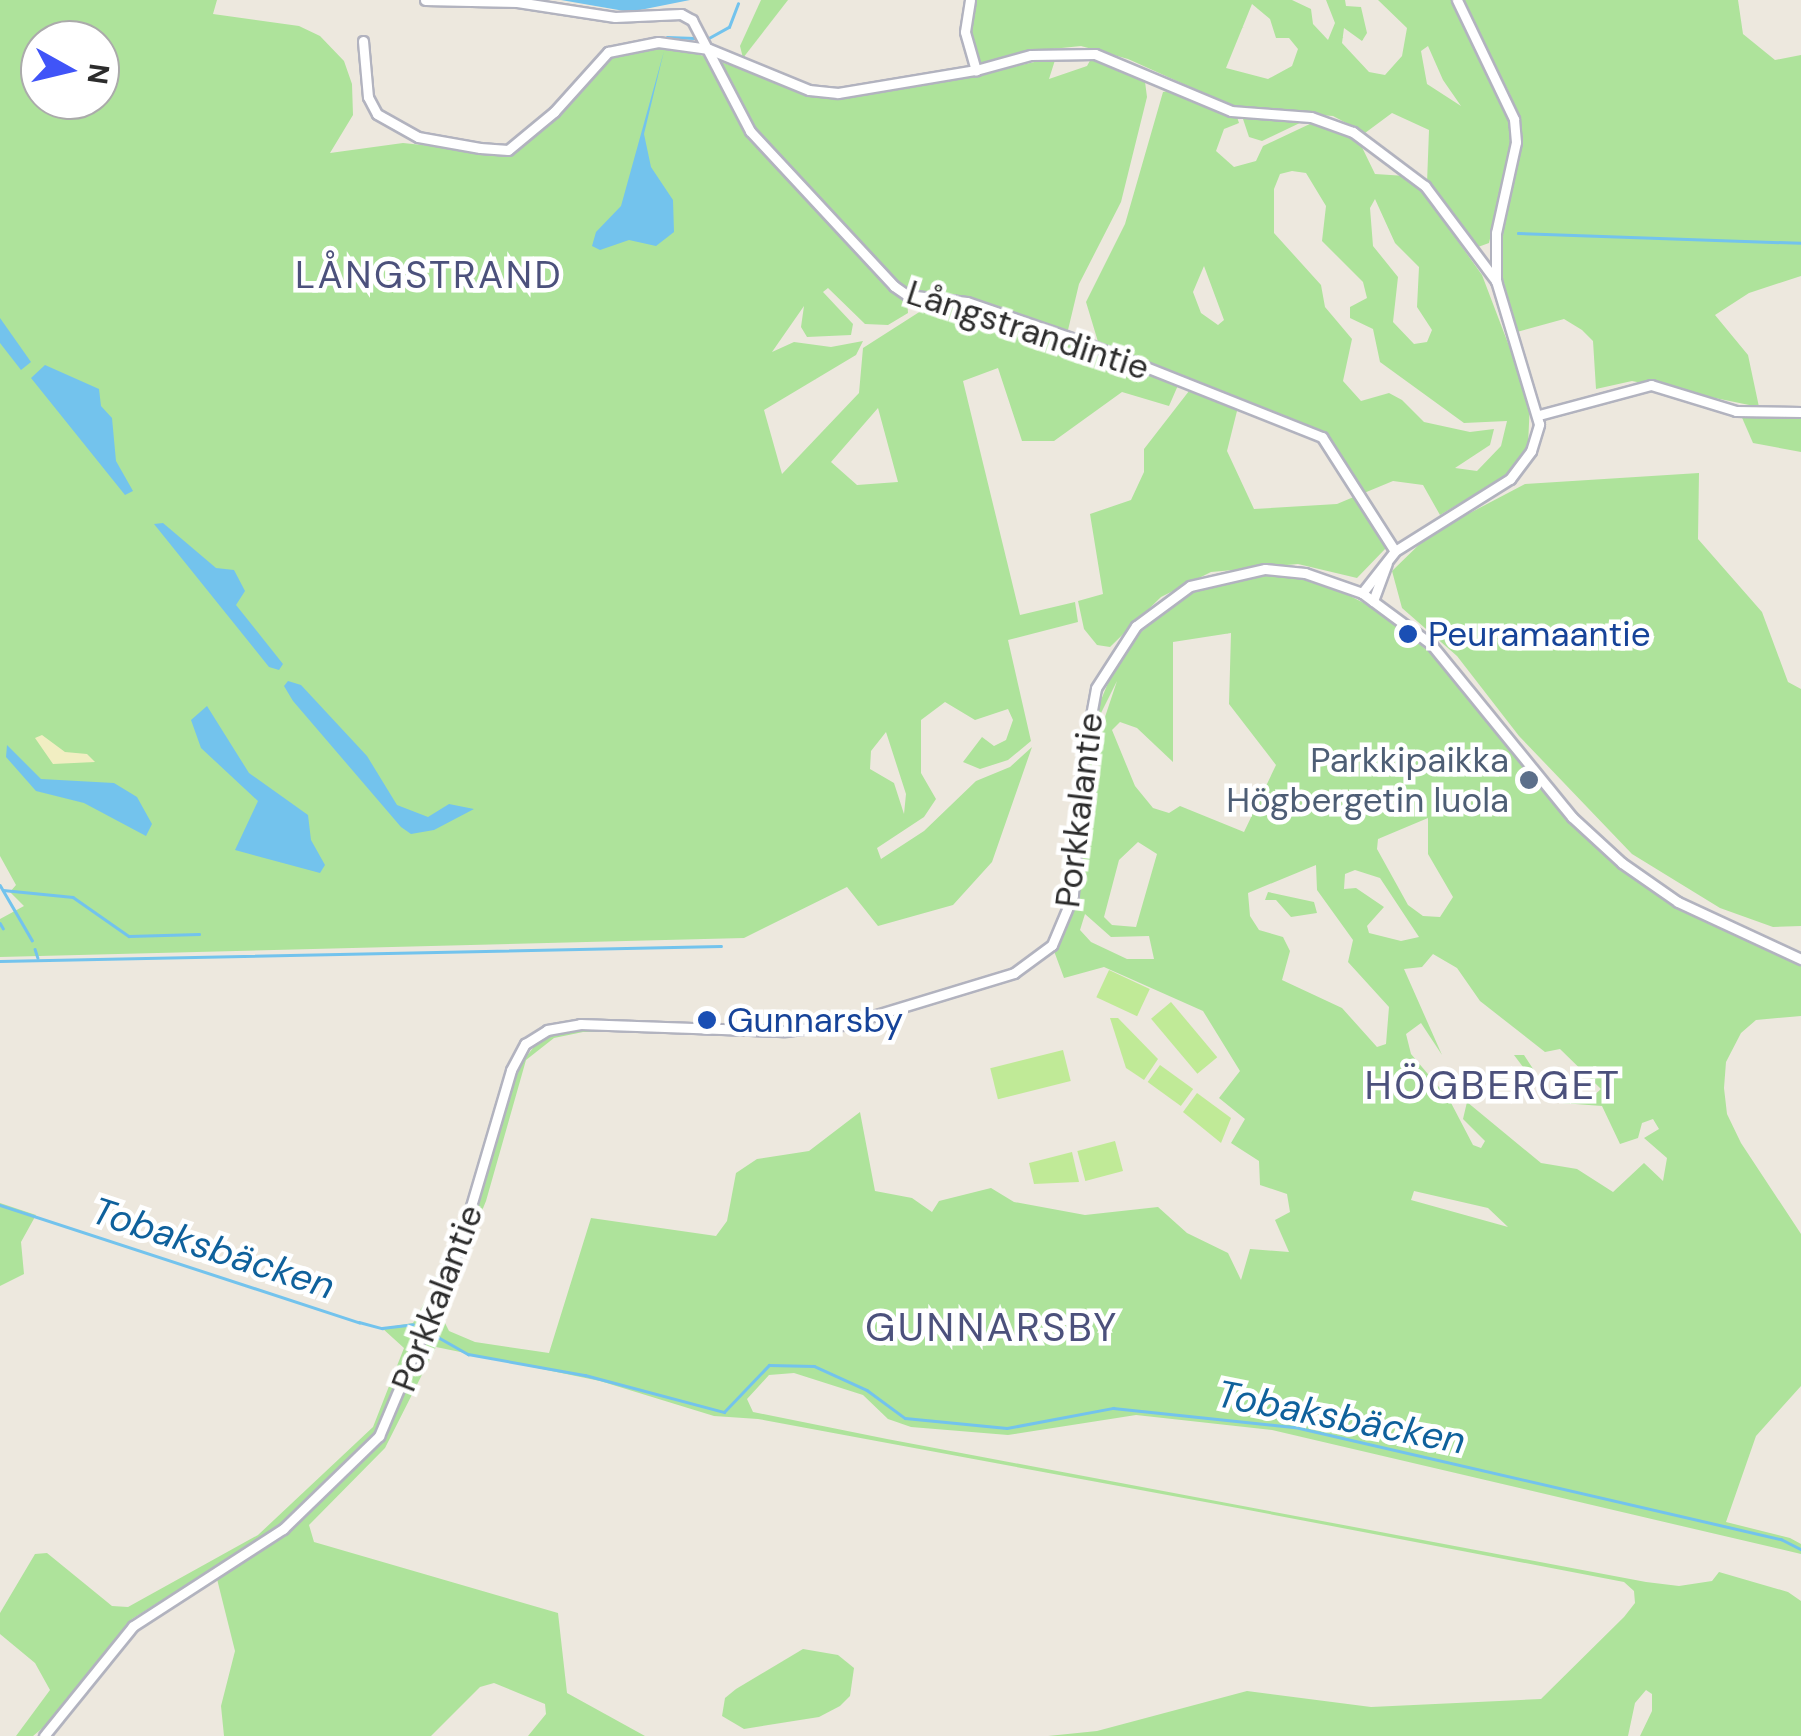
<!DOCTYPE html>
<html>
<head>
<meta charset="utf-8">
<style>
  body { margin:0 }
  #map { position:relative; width:1801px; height:1736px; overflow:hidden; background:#ede8de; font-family:"DM Sans",sans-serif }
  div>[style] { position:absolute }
  .green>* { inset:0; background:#aee39b }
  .sand>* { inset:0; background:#f1eec2 }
  .pitch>* { inset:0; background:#c0ea97; transform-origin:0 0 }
  .water>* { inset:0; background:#73c3ed }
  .stream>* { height:2.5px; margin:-1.25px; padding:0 1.25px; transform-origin:1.25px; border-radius:1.25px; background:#73c3ed }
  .roads { filter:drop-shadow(2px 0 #b2b3bf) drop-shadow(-2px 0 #b2b3bf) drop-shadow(0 2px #b2b3bf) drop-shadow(0 -2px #b2b3bf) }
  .minor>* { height:9px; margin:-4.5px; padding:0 4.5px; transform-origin:4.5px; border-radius:4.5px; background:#fff }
  .dots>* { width:28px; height:28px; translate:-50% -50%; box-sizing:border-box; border:5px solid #fff; border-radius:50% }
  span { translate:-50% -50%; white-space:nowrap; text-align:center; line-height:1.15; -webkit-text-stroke:9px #fff; paint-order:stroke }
  .street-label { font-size:35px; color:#2c2c2c }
  .transit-label { font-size:35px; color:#164399 }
  .left { translate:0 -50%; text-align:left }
  .service-label { font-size:35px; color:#4e5e75 }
  .right { translate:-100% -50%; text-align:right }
  .neighbourhood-label { font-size:38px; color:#4c517c; letter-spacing:2.5px }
  .water-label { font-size:38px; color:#0f619c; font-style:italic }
  .quarter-label { font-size:40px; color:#4c517c; letter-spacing:2.5px }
  .north { position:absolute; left:20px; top:20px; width:100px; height:100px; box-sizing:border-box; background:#fff; border:2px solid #ababab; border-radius:50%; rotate:98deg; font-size:28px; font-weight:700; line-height:40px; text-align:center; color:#2c2c2c }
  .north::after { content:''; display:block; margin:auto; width:35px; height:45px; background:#4054f8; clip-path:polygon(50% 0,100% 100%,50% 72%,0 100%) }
</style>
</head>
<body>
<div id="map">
  <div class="green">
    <i style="clip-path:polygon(evenodd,0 0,217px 0,213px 14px,299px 26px,320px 36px,344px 61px,352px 84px,353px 115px,330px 153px,403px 143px,510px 154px,611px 57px,674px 46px,815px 94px,962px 79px,1056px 57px,1049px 79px,1087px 66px,1093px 55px,1144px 74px,1147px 97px,1121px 202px,1079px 284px,1068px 330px,938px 295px,907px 299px,908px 313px,888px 325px,865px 324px,828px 288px,823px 292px,853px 324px,851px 335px,807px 337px,801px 327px,804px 306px,772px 352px,794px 342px,831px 347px,863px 341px,856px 355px,764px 410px,782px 474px,859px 393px,863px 348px,935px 302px,1081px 343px,1179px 383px,1169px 406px,1122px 392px,1054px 441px,1022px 441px,998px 368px,963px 381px,1020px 615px,1075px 602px,1078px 622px,1008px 640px,1031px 741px,1008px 760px,980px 769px,963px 762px,982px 737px,994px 746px,1006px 740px,1013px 720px,1008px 709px,975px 720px,945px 702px,921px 720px,921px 773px,936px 799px,924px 817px,877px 848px,881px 859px,924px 831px,976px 781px,1010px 767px,1032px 747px,992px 862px,953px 905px,878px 926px,847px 887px,744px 938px,0 957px,0 919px,24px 906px,10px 892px,16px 885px,0 856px,0 0,40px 40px,100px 40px,100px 100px,40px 100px,40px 40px,0 0,878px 408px,898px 482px,857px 485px,831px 462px,878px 408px,0 0,886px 732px,906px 794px,904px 814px,894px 783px,870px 769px,871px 751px,886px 732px)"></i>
    <i style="clip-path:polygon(761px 0,788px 0,743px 58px,740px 46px)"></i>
    <i style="clip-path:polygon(evenodd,972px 0,1292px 0,1311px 9px,1313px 24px,1328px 40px,1335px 23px,1326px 0,1345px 0,1346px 6px,1361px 7px,1367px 33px,1362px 41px,1344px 28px,1342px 43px,1369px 72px,1385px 75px,1402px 56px,1407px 28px,1378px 0,1452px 0,1511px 120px,1512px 142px,1489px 243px,1478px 247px,1471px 240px,1427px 183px,1429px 130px,1392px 113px,1365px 133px,1333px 116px,1239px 109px,1128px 59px,1081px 46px,1023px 52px,981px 66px,972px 57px,968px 28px,972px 0,1252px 4px,1270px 19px,1276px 38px,1289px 38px,1298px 49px,1292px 66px,1268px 79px,1226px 68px,1252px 4px,972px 0,1428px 46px,1443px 80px,1461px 106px,1427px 84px,1421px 51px,1428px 46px)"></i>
    <i style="clip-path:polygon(1462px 0,1738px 0,1743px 34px,1775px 60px,1801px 55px,1801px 276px,1749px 293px,1715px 315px,1748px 355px,1759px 407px,1632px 381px,1596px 389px,1593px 341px,1582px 330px,1564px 319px,1517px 332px,1499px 264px,1518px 127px,1510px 94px)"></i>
    <i style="clip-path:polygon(evenodd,1173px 90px,1236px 114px,1239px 123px,1224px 129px,1216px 151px,1234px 167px,1256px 161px,1263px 146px,1314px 122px,1358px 139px,1375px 174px,1406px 176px,1420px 188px,1482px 275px,1530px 401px,1528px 446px,1506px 476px,1440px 515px,1423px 485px,1393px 481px,1364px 493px,1380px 528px,1329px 437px,1099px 345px,1086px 302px,1125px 224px,1163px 92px,1173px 90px,1292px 171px,1306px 173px,1326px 206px,1322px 241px,1363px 282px,1367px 298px,1350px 307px,1350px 318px,1373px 329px,1380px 362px,1464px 423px,1507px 421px,1501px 446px,1477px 471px,1455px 468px,1490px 445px,1494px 429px,1470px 432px,1424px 422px,1402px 400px,1389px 393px,1361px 401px,1343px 381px,1352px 339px,1325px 307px,1321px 285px,1274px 233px,1274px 189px,1280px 174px,1292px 171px,1173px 90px,1375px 199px,1395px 243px,1419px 267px,1417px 307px,1432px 330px,1427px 342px,1414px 344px,1393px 322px,1398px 277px,1373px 246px,1370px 208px,1375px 199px,1173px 90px,1204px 266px,1224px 320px,1218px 325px,1201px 313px,1193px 292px,1204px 266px)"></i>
    <i style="clip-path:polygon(1242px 116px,1304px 120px,1304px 121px,1262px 141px,1249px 137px)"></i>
    <i style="clip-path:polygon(1189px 391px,1238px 407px,1227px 451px,1254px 509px,1337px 504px,1356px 496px,1386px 548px,1357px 578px,1298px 564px,1211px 572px,1161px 597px,1110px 647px,1097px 645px,1084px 629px,1078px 601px,1103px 594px,1090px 514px,1131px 500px,1144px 472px,1144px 449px)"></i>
    <i style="clip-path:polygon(1740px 413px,1801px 415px,1801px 452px,1753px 443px)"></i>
    <i style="clip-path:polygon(1699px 473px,1698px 539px,1762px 612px,1788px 682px,1801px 689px,1801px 926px,1773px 927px,1720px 908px,1632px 854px,1519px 736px,1457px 656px,1402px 608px,1392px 571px,1430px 534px,1525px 484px)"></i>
    <i style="clip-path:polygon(evenodd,1258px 574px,1320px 581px,1376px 609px,1444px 664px,1538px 786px,1605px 855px,1709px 924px,1801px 964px,1801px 1016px,1756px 1020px,1741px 1033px,1726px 1062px,1724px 1088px,1727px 1114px,1741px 1143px,1801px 1234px,1801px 1386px,1756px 1436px,1726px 1522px,1790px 1538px,1801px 1544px,1801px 1554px,1272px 1430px,1136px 1415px,1008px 1435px,911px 1427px,888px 1419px,863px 1395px,794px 1373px,769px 1375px,747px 1399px,753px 1412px,887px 1439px,1646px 1582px,1679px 1586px,1712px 1581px,1719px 1572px,1788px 1592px,1801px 1601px,1801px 1736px,1640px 1736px,1652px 1711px,1652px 1694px,1646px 1690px,1635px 1703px,1628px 1736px,1048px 1736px,1097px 1731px,1247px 1691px,1371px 1707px,1541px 1699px,1624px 1617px,1635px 1603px,1634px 1591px,1624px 1582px,1243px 1509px,758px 1419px,714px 1416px,600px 1381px,436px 1347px,385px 1448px,309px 1525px,314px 1542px,558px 1613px,567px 1693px,645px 1736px,528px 1736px,546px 1714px,545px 1704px,494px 1683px,480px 1687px,431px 1736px,224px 1736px,221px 1706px,235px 1651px,217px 1579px,293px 1526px,383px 1440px,476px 1215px,516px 1069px,542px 1037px,571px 1029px,705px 1031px,583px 1032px,554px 1038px,526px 1060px,486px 1201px,440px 1313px,449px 1331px,475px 1342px,549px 1353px,591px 1218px,716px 1236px,727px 1221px,736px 1173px,757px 1159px,809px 1151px,860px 1112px,875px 1191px,912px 1198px,932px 1212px,939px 1201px,991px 1188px,1014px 1202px,1085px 1215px,1158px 1207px,1187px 1233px,1228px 1253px,1241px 1280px,1250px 1249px,1289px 1252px,1275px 1220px,1290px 1212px,1287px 1194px,1260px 1185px,1259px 1161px,1231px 1143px,1245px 1119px,1219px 1098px,1240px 1071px,1203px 1011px,1104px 967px,1064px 978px,1054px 951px,1078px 903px,1089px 729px,1122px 649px,1182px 596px,1218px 580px,1258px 574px,1231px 633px,1229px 704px,1276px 765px,1244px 832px,1180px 806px,1169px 813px,1153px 808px,1135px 786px,1112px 730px,1120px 722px,1137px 728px,1173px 762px,1173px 642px,1231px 633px,1258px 574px,1117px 681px,1101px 729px,1098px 774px,1091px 775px,1096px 723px,1117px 681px,1258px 574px,1428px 818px,1428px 854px,1453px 897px,1440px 917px,1423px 916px,1408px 905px,1377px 849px,1378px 839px,1428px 818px,1258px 574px,1138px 842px,1157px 854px,1136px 927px,1112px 925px,1104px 917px,1119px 860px,1138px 842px,1258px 574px,1316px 865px,1317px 890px,1353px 940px,1348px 962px,1389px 1007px,1386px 1044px,1377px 1047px,1342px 1008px,1282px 980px,1290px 951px,1283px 937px,1259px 930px,1250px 916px,1248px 893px,1316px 865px,1258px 574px,1355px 870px,1380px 878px,1419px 937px,1401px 941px,1369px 933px,1367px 926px,1384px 907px,1356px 888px,1344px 889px,1345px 874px,1355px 870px,1258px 574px,1085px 914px,1111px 937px,1149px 936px,1154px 959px,1127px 959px,1091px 942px,1080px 930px,1085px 914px,1258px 574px,1433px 954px,1457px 968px,1480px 1001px,1545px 1052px,1560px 1049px,1601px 1089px,1591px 1098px,1552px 1098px,1524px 1055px,1514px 1055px,1549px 1102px,1602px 1106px,1620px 1144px,1638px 1138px,1642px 1123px,1653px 1119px,1659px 1129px,1644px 1138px,1667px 1158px,1663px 1181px,1644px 1163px,1613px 1192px,1577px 1169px,1541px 1163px,1467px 1102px,1463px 1119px,1485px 1141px,1481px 1148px,1473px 1145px,1449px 1099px,1411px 1054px,1406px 1034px,1421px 1023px,1442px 1055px,1404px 969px,1422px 967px,1433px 954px,1258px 574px,1414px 1191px,1488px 1208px,1508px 1227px,1411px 1200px,1414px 1191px)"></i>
    <i style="clip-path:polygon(1268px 892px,1314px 902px,1317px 913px,1291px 917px,1276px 900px,1265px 900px)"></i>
    <i style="clip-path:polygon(504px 1074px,454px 1249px,376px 1432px,280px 1526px,132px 1619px,51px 1721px,33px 1736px,16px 1736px,50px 1690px,35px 1663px,0 1634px,0 1613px,35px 1554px,47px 1553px,112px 1606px,128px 1607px,258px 1535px,373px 1427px,404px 1348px,382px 1328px,413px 1323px,428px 1296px,468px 1197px)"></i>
    <i style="clip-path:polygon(0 1203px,36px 1215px,21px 1242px,24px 1274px,0 1286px)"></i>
    <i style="clip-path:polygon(803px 1649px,838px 1655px,854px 1668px,850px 1696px,840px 1706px,819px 1717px,744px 1729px,722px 1716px,725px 1698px,736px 1689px)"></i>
  </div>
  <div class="sand">
    <i style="clip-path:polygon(42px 735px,65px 752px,87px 754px,95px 762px,53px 764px,35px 738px)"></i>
  </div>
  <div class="pitch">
    <i style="left:1109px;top:970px;width:45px;height:30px;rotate:25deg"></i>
    <i style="left:1171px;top:1002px;width:72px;height:26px;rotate:50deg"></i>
    <i style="clip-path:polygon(1110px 1018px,1118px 1018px,1158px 1059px,1144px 1080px,1126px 1068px)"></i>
    <i style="left:1063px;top:1050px;width:32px;height:75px;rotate:76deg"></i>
    <i style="left:1160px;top:1065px;width:41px;height:21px;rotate:36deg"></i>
    <i style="clip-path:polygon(1197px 1093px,1231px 1118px,1221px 1143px,1183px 1112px)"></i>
    <i style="left:1115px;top:1141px;width:31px;height:39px;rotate:75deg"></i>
    <i style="clip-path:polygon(1072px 1152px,1079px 1182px,1034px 1184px,1029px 1163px)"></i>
  </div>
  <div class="water">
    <i style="clip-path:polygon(561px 0,690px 0,630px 12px)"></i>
    <i style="clip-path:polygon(664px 51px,644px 134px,651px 167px,673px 200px,674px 232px,656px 246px,629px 240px,600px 250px,592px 246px,596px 232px,621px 206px)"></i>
    <i style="clip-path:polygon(0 318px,31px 362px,21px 370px,0 343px)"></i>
    <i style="clip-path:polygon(45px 365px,99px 389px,101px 406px,112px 418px,116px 461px,133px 491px,125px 495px,31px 378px)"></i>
    <i style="clip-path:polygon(163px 523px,216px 568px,234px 570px,245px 591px,236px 605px,283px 664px,279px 670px,269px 667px,154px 524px)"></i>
    <i style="clip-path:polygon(288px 681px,301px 685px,367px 756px,397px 805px,428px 817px,449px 804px,474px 809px,434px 830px,411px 834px,401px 827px,293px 701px,284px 686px)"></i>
    <i style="clip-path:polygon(207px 706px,249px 773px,308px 815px,311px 840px,325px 865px,320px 873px,235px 850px,258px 801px,201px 748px,191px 720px)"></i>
    <i style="clip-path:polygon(7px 745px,41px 779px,114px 783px,137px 797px,152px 824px,146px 836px,84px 803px,36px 791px,6px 757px)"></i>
  </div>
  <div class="stream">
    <i style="left:667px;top:37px;width:27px;rotate:2deg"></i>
    <i style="left:707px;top:39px;width:25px;rotate:-29deg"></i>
    <i style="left:729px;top:27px;width:25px;rotate:-69deg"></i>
    <i style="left:1518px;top:233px;width:283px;rotate:2deg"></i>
    <i style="left:0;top:885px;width:64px;rotate:59.8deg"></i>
    <i style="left:3px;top:890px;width:70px;rotate:5.7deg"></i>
    <i style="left:73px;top:897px;width:68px;rotate:34.9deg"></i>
    <i style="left:129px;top:936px;width:70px;rotate:-1.6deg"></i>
    <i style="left:0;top:923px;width:6px;rotate:59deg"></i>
    <i style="left:35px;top:949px;width:9px;rotate:72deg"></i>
    <i style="left:0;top:961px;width:721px;rotate:-1.19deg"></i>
    <i style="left:0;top:1205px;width:378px;rotate:18.1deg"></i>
    <i style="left:359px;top:1322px;width:24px;rotate:15deg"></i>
    <i style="left:382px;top:1328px;width:31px;rotate:-7deg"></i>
    <i style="left:431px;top:1333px;width:43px;rotate:29.6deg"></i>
    <i style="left:468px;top:1354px;width:119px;rotate:10.2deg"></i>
    <i style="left:585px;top:1375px;width:144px;rotate:14.9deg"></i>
    <i style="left:724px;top:1412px;width:65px;rotate:-46.2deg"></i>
    <i style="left:769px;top:1365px;width:45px;rotate:1.3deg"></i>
    <i style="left:814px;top:1366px;width:58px;rotate:24.4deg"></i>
    <i style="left:867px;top:1390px;width:47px;rotate:36.4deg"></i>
    <i style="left:905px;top:1418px;width:102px;rotate:5.6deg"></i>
    <i style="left:1007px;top:1428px;width:108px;rotate:-10.7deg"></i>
    <i style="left:1113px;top:1408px;width:183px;rotate:6deg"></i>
    <i style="left:1295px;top:1427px;width:499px;rotate:13deg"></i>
    <i style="left:1781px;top:1539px;width:22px;rotate:27deg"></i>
  </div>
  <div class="roads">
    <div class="minor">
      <i style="left:425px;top:0;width:92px;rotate:1.2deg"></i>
      <i style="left:517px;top:2px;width:99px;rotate:8.7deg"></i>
      <i style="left:615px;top:17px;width:66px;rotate:-2.6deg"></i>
      <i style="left:681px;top:14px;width:13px;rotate:29deg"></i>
      <i style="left:692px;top:20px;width:125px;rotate:62.4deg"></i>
      <i style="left:750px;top:131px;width:212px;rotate:47.1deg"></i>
      <i style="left:894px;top:286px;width:16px;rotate:35deg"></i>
      <i style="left:907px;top:295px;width:60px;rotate:6.7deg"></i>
      <i style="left:967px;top:302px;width:123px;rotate:19deg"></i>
      <i style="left:1083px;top:342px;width:257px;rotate:21.7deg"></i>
      <i style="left:1322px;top:437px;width:135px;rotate:57.4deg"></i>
      <i style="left:970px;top:0;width:32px;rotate:99deg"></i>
      <i style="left:965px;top:32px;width:40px;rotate:74deg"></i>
      <i style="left:976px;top:70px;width:57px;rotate:-15.3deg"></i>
      <i style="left:1031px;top:55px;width:64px;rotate:-0.9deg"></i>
      <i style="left:1095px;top:54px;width:147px;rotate:22.7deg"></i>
      <i style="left:1231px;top:111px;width:80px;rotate:4.3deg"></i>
      <i style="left:1311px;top:117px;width:45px;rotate:19.7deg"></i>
      <i style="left:1353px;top:132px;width:90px;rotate:36.9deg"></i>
      <i style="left:1425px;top:186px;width:119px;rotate:53.2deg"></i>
      <i style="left:363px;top:41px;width:56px;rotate:84.9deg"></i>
      <i style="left:368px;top:97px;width:19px;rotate:62deg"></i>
      <i style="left:377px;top:114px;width:47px;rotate:29.3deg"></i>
      <i style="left:418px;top:137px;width:63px;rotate:10.1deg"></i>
      <i style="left:480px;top:148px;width:28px;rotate:4deg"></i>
      <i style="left:508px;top:150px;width:60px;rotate:-39.6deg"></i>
      <i style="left:554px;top:112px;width:81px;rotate:-48deg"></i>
      <i style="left:608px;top:52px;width:51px;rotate:-11.3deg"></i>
      <i style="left:658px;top:42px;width:51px;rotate:7.8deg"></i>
      <i style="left:709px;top:49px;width:108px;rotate:22.3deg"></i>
      <i style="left:809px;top:90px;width:29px;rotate:6deg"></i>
      <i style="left:838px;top:93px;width:140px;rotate:-9.5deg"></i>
      <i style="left:1539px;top:415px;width:116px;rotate:-15deg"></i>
      <i style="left:1651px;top:385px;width:89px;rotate:17deg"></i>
      <i style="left:1736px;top:411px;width:65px;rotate:0.9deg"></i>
      <i style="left:1362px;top:593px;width:53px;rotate:-51.8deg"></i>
      <i style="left:1395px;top:551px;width:136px;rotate:-32.1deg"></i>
      <i style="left:1510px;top:479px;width:35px;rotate:-53deg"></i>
      <i style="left:1531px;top:451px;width:28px;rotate:-73deg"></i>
      <i style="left:1539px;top:424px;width:149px;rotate:-106.7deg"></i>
      <i style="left:1496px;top:281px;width:48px;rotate:-90deg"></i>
      <i style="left:1496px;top:233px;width:93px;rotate:-77.6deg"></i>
      <i style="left:1516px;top:142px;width:23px;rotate:-95deg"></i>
      <i style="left:1514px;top:119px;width:132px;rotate:-115.6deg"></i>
      <i style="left:1373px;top:601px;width:40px;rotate:-69.8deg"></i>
      <i style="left:44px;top:1736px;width:141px;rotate:-51deg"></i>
      <i style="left:133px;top:1626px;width:179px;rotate:-32.9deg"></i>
      <i style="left:283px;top:1529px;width:134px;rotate:-44.1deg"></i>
      <i style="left:379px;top:1436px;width:205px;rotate:-67.1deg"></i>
      <i style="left:459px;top:1247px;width:184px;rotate:-73.6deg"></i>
      <i style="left:511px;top:1070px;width:30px;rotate:-62deg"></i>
      <i style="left:525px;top:1044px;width:26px;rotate:-32deg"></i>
      <i style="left:547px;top:1030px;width:34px;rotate:-10deg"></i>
      <i style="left:580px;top:1024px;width:205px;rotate:2deg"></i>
      <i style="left:785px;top:1031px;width:58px;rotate:-5.9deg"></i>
      <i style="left:843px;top:1025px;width:179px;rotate:-16.9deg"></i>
      <i style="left:1014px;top:973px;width:47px;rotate:-36.4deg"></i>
      <i style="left:1052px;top:945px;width:54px;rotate:-67.2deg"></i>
      <i style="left:1073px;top:895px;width:125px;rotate:-86.3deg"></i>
      <i style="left:1081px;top:770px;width:83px;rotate:-79.6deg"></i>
      <i style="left:1096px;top:688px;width:74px;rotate:-57.2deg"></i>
      <i style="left:1136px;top:626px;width:67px;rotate:-36.5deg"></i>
      <i style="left:1190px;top:586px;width:77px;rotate:-12.8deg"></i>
      <i style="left:1265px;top:569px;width:40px;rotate:5.7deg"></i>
      <i style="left:1305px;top:573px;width:60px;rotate:19.3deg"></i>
      <i style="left:1362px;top:593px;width:86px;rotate:36.5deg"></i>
      <i style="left:1431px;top:644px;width:223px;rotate:50.8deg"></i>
      <i style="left:1572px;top:817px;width:68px;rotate:42.6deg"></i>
      <i style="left:1622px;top:863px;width:68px;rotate:34.9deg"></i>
      <i style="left:1678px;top:902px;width:136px;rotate:24.9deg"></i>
    </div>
  </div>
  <div class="dots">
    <i style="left:1408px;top:634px;background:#1a4fb4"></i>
    <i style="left:1529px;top:780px;background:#5c6f8a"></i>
    <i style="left:707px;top:1020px;background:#1a4fb4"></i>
  </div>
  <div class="street-label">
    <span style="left:1028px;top:330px;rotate:18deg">Långstrandintie</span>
    <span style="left:1079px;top:810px;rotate:-83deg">Porkkalantie</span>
    <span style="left:437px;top:1298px;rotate:-69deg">Porkkalantie</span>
  </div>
  <div class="transit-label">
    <span class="left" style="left:1428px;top:634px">Peuramaantie</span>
    <span class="left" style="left:727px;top:1020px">Gunnarsby</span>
  </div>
  <div class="service-label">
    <span class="right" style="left:1509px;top:780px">Parkkipaikka<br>Högbergetin luola</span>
  </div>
  <div class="neighbourhood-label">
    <span style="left:429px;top:276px">LÅNGSTRAND</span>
  </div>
  <div class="water-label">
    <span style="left:213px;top:1249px;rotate:18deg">Tobaksbäcken</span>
    <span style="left:1341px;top:1418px;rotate:11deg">Tobaksbäcken</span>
  </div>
  <div class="quarter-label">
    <span style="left:1493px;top:1085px">HÖGBERGET</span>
    <span style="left:992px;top:1327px">GUNNARSBY</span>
  </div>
  <div class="north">N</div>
</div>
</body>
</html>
